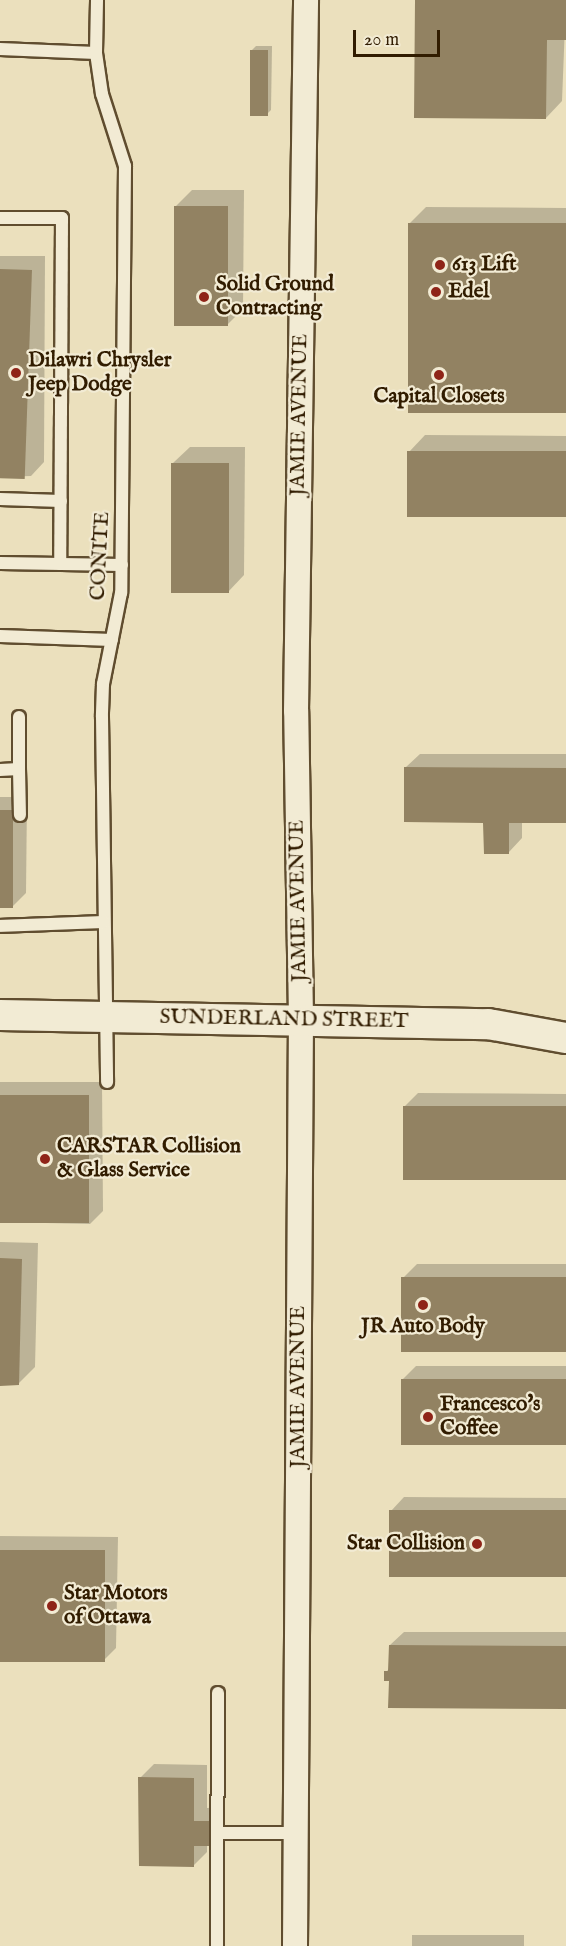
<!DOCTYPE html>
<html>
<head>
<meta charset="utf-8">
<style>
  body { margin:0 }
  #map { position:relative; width:566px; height:1946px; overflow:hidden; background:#ebe0bd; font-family:"IM FELL English",serif }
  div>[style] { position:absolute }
  .shadow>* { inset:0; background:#0003; transform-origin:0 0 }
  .building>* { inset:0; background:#928262; transform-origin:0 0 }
  .roads { filter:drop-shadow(2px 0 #604d2f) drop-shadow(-2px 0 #604d2f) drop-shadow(0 2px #604d2f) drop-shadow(0 -2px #604d2f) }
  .service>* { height:12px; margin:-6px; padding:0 6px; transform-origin:6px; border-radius:6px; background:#f2ebd4 }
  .minor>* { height:24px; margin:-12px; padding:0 12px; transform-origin:12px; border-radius:12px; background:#f2ebd4 }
  .tertiary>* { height:30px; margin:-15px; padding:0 15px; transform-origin:15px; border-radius:15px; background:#f2ebd4 }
  .dots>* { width:16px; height:16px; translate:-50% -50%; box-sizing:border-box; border:3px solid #f2ebd4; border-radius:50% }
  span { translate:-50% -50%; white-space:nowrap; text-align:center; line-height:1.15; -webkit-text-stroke:4.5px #f2ebd4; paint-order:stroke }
  .poi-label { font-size:21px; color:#311c00; font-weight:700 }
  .left { translate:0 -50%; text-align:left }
  .right { translate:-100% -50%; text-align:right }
  .street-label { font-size:21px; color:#311c00 }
  .scale { position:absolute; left:353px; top:30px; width:87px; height:27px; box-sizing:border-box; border:3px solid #311c00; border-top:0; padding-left:8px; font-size:18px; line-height:21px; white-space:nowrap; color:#311c00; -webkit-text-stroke:4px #f2ebd4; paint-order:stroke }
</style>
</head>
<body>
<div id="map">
  <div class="shadow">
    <i style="clip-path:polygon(416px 0,566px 0,562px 101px,546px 118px)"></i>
    <i style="clip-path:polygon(256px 46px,272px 46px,271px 110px,267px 114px,251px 51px)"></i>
    <i style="clip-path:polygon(192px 190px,244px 190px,243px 309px,227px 325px,176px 206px)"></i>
    <i style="clip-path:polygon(426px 207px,566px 208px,566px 412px,409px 224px)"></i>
    <i style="clip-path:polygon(0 256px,45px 256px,44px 462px,31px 476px,0 477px)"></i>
    <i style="clip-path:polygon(425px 435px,566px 436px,566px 517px,409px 452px)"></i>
    <i style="clip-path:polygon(190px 447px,245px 447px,244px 575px,228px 592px,173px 463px)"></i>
    <i style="clip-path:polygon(420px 754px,566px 754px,566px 822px,522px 821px,522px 838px,509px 852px,484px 821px,406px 767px)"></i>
    <i style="clip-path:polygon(0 797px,27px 797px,26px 893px,12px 907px,0 907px)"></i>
    <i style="clip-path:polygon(0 1082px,102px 1082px,103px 1211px,90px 1224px,0 1222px)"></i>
    <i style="clip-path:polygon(418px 1093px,566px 1094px,566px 1179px,404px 1107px)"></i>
    <i style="clip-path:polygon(0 1242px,38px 1243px,35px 1367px,18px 1384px,0 1384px)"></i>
    <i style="clip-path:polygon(417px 1264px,566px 1264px,566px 1351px,403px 1278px)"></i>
    <i style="clip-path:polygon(416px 1366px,566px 1366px,566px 1444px,402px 1380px)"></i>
    <i style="clip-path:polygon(404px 1497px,566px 1498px,566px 1576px,391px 1511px)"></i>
    <i style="clip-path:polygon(0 1536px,118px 1537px,116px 1648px,103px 1661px,0 1660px)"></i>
    <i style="clip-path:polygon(404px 1632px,566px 1632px,566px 1708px,386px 1672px,390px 1668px,390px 1645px)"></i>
    <i style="clip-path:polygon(154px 1764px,207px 1765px,207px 1808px,223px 1807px,223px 1830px,207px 1844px,207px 1852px,193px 1866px,140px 1778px)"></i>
    <i style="left:412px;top:1935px;width:112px;height:16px"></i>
  </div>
  <div class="building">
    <i style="clip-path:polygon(415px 0,566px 0,566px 40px,547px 40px,546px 119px,414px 118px)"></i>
    <i style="left:250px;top:50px;width:18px;height:66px"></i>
    <i style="left:174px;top:206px;width:54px;height:120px"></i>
    <i style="left:408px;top:223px;width:158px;height:190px"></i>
    <i style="left:0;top:269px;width:32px;height:209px;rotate:2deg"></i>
    <i style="left:407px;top:451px;width:159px;height:66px"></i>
    <i style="left:171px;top:463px;width:58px;height:130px"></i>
    <i style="clip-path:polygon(404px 767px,566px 768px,566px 823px,509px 823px,509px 854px,484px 854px,483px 823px,404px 822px)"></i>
    <i style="left:0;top:810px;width:13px;height:98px"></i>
    <i style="left:0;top:1095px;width:89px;height:128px"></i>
    <i style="left:403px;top:1106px;width:163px;height:74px"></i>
    <i style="clip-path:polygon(0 1258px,22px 1259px,19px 1385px,0 1386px)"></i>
    <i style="left:401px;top:1277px;width:165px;height:75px"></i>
    <i style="left:401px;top:1379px;width:165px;height:66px"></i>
    <i style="left:389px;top:1510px;width:177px;height:67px"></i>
    <i style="left:0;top:1550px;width:105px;height:112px"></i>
    <i style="clip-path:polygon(389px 1645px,566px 1646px,566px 1709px,388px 1708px,389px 1681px,384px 1681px,384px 1671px,388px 1671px)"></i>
    <i style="clip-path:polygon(138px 1777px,194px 1778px,194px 1821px,210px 1821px,210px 1846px,194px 1846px,194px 1867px,139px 1866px)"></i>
  </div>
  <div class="roads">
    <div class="service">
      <i style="left:0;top:49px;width:96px;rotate:2.4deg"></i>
      <i style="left:96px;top:53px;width:53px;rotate:-88.9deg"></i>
      <i style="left:96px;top:53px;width:41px;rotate:81.7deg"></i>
      <i style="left:102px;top:94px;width:76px;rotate:72.3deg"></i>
      <i style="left:125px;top:166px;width:427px;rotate:90.5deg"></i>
      <i style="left:121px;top:593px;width:93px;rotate:101.2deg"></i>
      <i style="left:103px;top:684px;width:33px;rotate:92deg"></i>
      <i style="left:102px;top:717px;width:365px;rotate:89.2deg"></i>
      <i style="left:0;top:218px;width:62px"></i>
      <i style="left:62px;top:218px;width:346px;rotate:90.3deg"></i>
      <i style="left:0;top:499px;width:61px;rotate:1.9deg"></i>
      <i style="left:0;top:563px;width:122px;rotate:0.9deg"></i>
      <i style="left:0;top:636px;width:112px;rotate:2deg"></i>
      <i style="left:19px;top:769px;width:46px;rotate:88.8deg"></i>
      <i style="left:0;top:770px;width:19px;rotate:-3deg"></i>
      <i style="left:19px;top:769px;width:52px;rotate:-90deg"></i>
      <i style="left:0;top:926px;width:104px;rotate:-2.2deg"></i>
      <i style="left:217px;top:1833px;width:79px"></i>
      <i style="left:217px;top:1946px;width:253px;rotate:-89.8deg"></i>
    </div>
    <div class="minor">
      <i style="left:295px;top:1946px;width:928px;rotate:-89.63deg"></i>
      <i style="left:301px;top:1018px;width:307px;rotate:-90.9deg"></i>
      <i style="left:296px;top:711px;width:711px;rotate:-89.19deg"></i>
    </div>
    <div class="tertiary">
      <i style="left:0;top:1015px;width:488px;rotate:1.1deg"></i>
      <i style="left:488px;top:1024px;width:79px;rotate:10.2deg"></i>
    </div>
  </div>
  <div class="dots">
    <i style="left:440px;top:265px;background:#8f2418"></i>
    <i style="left:436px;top:292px;background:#8f2418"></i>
    <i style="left:204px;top:297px;background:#8f2418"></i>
    <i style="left:16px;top:373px;background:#8f2418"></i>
    <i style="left:439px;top:375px;background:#8f2418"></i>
    <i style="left:45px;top:1159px;background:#8f2418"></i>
    <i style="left:423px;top:1305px;background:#8f2418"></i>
    <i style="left:428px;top:1417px;background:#8f2418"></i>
    <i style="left:477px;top:1544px;background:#8f2418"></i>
    <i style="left:52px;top:1606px;background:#8f2418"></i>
  </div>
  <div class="poi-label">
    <span class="left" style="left:452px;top:265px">613 Lift</span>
    <span class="left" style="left:216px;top:297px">Solid Ground<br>Contracting</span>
    <span class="left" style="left:448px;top:292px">Edel</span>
    <span class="left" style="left:28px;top:373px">Dilawri Chrysler<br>Jeep Dodge</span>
    <span style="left:439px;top:397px">Capital Closets</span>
    <span class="left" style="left:57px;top:1159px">CARSTAR Collision<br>&amp; Glass Service</span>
    <span style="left:423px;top:1327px">JR Auto Body</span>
    <span class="left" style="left:440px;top:1417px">Francesco's<br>Coffee</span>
    <span class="right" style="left:465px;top:1544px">Star Collision</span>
    <span class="left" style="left:64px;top:1606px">Star Motors<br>of Ottawa</span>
  </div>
  <div class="street-label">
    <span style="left:300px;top:415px;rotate:-89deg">JAMIE AVENUE</span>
    <span style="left:101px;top:556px;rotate:-87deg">CONITE</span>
    <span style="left:299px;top:901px;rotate:-91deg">JAMIE AVENUE</span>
    <span style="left:284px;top:1020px;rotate:1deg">SUNDERLAND STREET</span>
    <span style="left:299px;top:1387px;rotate:-90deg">JAMIE AVENUE</span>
  </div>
  <div class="scale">20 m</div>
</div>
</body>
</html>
